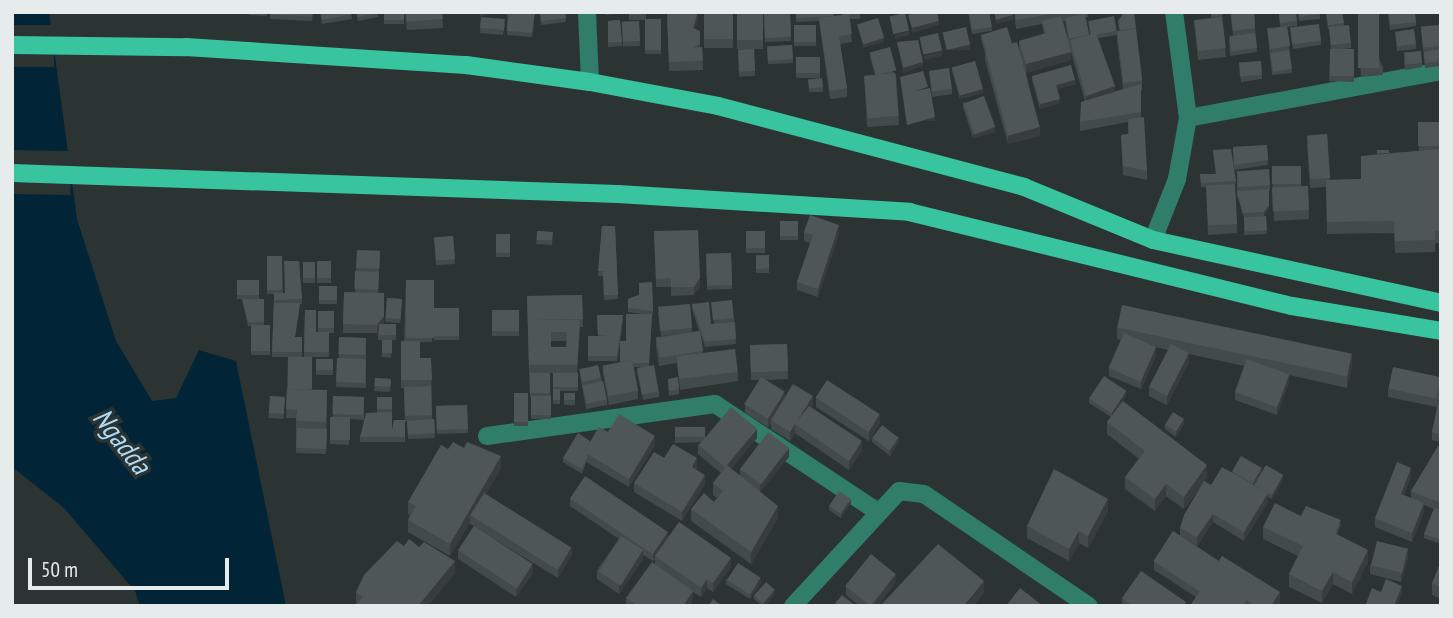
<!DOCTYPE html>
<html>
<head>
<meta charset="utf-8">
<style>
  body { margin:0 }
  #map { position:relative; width:1453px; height:618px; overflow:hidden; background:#2c3433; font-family:"PT Sans Narrow",sans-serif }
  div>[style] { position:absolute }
  .water>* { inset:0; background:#012536 }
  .pier>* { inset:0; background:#2c3433; transform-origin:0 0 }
  .minor>* { height:18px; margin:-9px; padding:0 9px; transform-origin:9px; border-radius:9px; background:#307e69 }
  .major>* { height:18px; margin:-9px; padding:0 9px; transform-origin:9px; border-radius:9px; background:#39c4a0 }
  .wall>* { inset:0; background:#434a4b; transform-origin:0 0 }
  .shaded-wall>* { inset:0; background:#373c3d; transform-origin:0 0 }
  .building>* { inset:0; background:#4e5657; transform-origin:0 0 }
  span { translate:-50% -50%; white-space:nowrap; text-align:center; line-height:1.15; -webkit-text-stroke:7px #2c3433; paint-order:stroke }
  .water-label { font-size:28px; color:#adddf9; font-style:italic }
  .frame { position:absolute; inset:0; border:14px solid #e6ebeb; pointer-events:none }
  .scale { position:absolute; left:28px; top:558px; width:201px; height:32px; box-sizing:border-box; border:4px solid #e6ebeb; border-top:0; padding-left:9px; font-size:21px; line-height:24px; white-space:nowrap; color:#e6ebeb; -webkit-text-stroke:5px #2c3433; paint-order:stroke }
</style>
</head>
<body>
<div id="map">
  <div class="water">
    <i style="clip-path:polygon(12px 12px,49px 12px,77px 219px,116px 341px,152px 401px,176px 398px,199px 350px,236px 361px,286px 606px,140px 606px,135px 591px,64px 508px,12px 467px)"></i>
  </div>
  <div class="pier">
    <i style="left:12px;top:25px;width:42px;height:42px"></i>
    <i style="left:12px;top:150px;width:59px;height:44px;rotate:1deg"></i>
  </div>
  <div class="minor">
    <i style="left:587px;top:12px;width:70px;rotate:87.5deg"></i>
    <i style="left:1188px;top:118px;width:257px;rotate:-10.5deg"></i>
    <i style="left:1153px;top:240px;width:66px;rotate:-68.5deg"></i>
    <i style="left:1177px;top:179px;width:62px;rotate:-79.8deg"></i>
    <i style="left:1188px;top:118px;width:107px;rotate:-97.5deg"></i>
    <i style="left:487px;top:436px;width:230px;rotate:-8deg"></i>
    <i style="left:715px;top:404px;width:196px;rotate:33.5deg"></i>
    <i style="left:793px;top:606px;width:156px;rotate:-47.3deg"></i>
    <i style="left:899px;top:491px;width:25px;rotate:7deg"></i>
    <i style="left:924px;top:494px;width:199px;rotate:34.2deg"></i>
  </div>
  <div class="major">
    <i style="left:12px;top:45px;width:174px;rotate:0.7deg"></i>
    <i style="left:186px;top:47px;width:281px;rotate:3.7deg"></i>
    <i style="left:466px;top:65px;width:125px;rotate:7.8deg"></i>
    <i style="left:590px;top:82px;width:130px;rotate:10.6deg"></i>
    <i style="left:718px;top:106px;width:317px;rotate:14.8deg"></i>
    <i style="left:1024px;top:187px;width:139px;rotate:22.3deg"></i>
    <i style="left:1153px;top:240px;width:295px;rotate:12.3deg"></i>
    <i style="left:12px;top:173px;width:606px;rotate:1.98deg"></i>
    <i style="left:618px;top:194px;width:292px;rotate:3.5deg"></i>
    <i style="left:909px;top:212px;width:394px;rotate:13.8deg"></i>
    <i style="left:1292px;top:306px;width:151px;rotate:9.5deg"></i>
  </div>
  <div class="wall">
    <i style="clip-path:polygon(249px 12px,267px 12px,267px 16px,249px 15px)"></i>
    <i style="clip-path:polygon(270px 12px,313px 12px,312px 21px,270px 19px)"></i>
    <i style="clip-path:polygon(320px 12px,351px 12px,352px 19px,322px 24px)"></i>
    <i style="clip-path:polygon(356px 12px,378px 12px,378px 17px,358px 21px)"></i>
    <i style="left:384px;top:12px;width:20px;height:12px"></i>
    <i style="clip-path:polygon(405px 12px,442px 12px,443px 28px,407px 30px)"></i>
    <i style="clip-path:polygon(506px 12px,535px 12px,532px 37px,507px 35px,508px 15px,507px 16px)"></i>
    <i style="clip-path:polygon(540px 12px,565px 12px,566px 22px,541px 25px)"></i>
    <i style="clip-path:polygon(605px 12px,625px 12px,625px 13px,606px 15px)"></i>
    <i style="left:629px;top:12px;width:17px;height:8px"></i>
    <i style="clip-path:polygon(667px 12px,698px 21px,695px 29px,700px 47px,702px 47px,703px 70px,669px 71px)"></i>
    <i style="left:704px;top:12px;width:29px;height:36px"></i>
    <i style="left:737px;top:12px;width:26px;height:37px"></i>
    <i style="left:790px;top:12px;width:29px;height:26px;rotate:88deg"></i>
    <i style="clip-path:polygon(796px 12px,834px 16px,860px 12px,860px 19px,849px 19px,852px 42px,840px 44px,847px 88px,847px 97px,830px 99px,819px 21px,796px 22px)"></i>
    <i style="clip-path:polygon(968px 12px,989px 12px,992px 31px,972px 34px)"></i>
    <i style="clip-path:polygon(evenodd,1014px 12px,1088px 12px,1088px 17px,1085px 17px,1089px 35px,1090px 35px,1088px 21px,1117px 31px,1117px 35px,1098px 38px,1115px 91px,1123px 89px,1117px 40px,1117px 32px,1119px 31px,1118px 21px,1122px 15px,1122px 12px,1146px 12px,1146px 13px,1134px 14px,1142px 81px,1142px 90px,1141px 90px,1141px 118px,1147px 171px,1147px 180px,1123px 175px,1121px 135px,1128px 134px,1128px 122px,1080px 131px,1080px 122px,1085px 101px,1071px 52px,1071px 60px,1026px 73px,1040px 136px,1008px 144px,985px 60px,985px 53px,981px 39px,981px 34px,1012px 44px,1019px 49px,1019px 41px,1044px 34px,1042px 24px,1016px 29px,1014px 12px,1063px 21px,1065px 21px,1068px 38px,1063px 21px)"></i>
    <i style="clip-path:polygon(1211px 12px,1222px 12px,1226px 57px,1198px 60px,1194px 20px,1211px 18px)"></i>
    <i style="clip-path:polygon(1230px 12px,1254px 12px,1257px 52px,1230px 56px,1229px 41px,1233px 35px)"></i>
    <i style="clip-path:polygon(1279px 12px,1297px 21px,1297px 26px,1287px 27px,1292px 73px,1272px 75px,1267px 28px,1280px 27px)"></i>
    <i style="clip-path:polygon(1298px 12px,1320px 12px,1320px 19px,1299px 21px)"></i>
    <i style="clip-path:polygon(1326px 12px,1342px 12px,1344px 26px,1351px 43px,1351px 48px,1342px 49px,1354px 49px,1354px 82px,1329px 81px,1330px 49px,1331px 49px,1329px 29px,1328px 29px)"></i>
    <i style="clip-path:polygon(1358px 12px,1383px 67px,1383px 75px,1361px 77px)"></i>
    <i style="clip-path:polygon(1388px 12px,1416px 22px,1416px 26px,1390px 30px)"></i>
    <i style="clip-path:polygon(481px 17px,505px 24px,503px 35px,480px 33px)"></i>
    <i style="left:645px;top:19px;width:16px;height:35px"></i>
    <i style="clip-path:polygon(620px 20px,622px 46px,608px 47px,608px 21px)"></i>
    <i style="left:639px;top:21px;width:25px;height:17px;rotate:88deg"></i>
    <i style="left:794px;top:25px;width:22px;height:21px"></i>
    <i style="clip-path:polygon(1290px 27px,1321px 41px,1321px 45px,1293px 49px)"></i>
    <i style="clip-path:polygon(1421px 28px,1441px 35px,1441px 66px,1425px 68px)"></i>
    <i style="clip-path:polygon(1395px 32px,1416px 44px,1416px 49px,1397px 51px)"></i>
    <i style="left:792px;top:45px;width:18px;height:25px;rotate:87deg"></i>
    <i style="left:754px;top:49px;width:27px;height:16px;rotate:88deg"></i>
    <i style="clip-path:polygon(870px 52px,896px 74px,899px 125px,867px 127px,864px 76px,875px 75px,870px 57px)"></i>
    <i style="left:796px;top:57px;width:24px;height:21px"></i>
    <i style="clip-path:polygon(1404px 58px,1422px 63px,1422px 67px,1405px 70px)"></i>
    <i style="clip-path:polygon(1239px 64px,1262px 75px,1262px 79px,1241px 82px)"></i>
    <i style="clip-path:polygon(952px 67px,983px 93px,960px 99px,952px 71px)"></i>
    <i style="clip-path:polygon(929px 71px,952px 89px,952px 94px,932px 97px)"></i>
    <i style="clip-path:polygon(1032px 76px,1075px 84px,1057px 89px,1060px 103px,1040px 109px,1032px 80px)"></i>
    <i style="clip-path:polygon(808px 79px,823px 87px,823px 92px,809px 92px)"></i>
    <i style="clip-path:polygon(963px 102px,995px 132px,973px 138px,963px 107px)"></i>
    <i style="clip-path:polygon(1418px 122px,1440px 122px,1441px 243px,1435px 243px,1435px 252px,1395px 253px,1394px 233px,1327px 234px,1326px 187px,1310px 188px,1307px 144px,1327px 134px,1330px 180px,1361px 179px,1389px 153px,1419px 151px)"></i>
    <i style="clip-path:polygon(1267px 145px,1268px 165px,1234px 170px,1233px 147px)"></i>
    <i style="clip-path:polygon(1213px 150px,1236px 181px,1235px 185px,1237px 233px,1208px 235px,1206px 187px,1201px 187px,1200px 174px,1216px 174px)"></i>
    <i style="clip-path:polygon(1301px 166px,1301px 186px,1308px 186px,1309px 219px,1274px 221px,1272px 167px)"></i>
    <i style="clip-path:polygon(1237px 171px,1270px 185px,1270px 190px,1269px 190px,1269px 209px,1264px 216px,1267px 234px,1244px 235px,1244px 218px,1237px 195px)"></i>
    <i style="left:780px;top:221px;width:18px;height:19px"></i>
    <i style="clip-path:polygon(602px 226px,615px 226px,618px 299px,604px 300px,603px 276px,598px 276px)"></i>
    <i style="left:537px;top:231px;width:16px;height:13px;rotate:4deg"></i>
    <i style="clip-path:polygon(654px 231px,700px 287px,694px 295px,671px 296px,671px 287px,656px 287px)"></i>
    <i style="left:765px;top:231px;width:22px;height:19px;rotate:90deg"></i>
    <i style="clip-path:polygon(804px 232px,839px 234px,818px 297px,797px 290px,797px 282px,810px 243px,804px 241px)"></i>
    <i style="left:496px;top:234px;width:14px;height:23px"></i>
    <i style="left:453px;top:236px;width:28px;height:19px;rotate:86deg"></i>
    <i style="clip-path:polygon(357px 250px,380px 251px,378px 293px,384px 324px,396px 324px,396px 340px,378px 340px,378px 332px,377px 333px,343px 333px,344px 292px,355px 293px)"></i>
    <i style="left:731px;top:253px;width:36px;height:25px;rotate:88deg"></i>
    <i style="left:769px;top:255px;width:18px;height:13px;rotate:90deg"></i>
    <i style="clip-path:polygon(267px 256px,282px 256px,283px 293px,285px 293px,299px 261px,302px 304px,300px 304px,295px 337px,302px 337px,302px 357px,311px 390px,327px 390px,326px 454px,296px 453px,296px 418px,286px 418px,288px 357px,272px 357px,274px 294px,267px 294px)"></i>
    <i style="left:317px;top:261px;width:14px;height:22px"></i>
    <i style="left:303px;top:262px;width:12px;height:21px"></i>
    <i style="clip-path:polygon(237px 280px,259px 280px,259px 299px,264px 299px,264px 325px,270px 325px,270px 355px,251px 355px,251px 326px,248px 326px,242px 299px,237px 299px)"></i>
    <i style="clip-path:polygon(406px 280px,434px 280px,432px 342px,420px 342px,420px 358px,431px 358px,432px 419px,434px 419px,435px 438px,408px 439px,407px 421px,405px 421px,405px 442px,360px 442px,360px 437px,377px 413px,377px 397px,392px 397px,392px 429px,405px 420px,404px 388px,401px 388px,401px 341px,404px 341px)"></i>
    <i style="clip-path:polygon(652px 282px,653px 315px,652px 315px,649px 366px,659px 392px,659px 397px,643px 400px,637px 373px,637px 369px,643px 367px,634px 367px,638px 390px,638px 399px,609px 405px,603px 374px,603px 366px,620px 362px,620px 343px,617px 361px,588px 361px,588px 336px,598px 336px,597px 315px,623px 319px,620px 341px,626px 341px,643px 314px,628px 312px,628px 299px,639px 295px)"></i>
    <i style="left:319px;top:286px;width:18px;height:18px"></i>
    <i style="clip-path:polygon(evenodd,582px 295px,583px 327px,580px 327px,577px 373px,578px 391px,560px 391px,560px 404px,553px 404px,553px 373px,550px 373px,551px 419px,531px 419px,531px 397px,530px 397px,529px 373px,527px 296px,582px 295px,551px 341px,566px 341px,566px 347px,551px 347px,551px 341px)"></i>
    <i style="left:387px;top:298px;width:15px;height:24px;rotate:4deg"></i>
    <i style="clip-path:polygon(711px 302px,734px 318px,736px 344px,705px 347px,700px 332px,703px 354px,738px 372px,738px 381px,680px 390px,677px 363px,659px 366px,656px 346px,656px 337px,678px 334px,661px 336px,658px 312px,692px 328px,692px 332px,699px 331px,692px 308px,692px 304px,711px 324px,714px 324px)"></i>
    <i style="left:434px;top:308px;width:25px;height:32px"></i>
    <i style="clip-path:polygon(305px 310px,316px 332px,318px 332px,318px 311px,334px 311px,334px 333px,329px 333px,329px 357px,304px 357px)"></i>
    <i style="left:492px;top:310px;width:27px;height:26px"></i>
    <i style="clip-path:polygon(1117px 327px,1352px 366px,1347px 388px,1289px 375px,1289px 382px,1277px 415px,1235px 400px,1235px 392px,1244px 366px,1189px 354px,1189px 362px,1167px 405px,1149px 396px,1149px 387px,1168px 350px,1156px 347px,1156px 355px,1141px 389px,1109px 376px,1109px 368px,1121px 340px,1117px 339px)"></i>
    <i style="clip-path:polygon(339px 337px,366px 338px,366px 388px,336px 387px,337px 358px,339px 358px)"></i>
    <i style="clip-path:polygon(382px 340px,392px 340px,391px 358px,382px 357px)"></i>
    <i style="clip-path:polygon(787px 344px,788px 379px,765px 380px,785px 398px,813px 404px,811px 407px,862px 450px,849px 470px,795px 433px,790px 441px,771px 429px,771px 423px,768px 427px,745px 413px,745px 405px,760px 380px,751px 380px,750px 345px)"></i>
    <i style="left:316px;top:359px;width:17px;height:16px"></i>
    <i style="clip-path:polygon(579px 369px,601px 378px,607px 400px,607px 405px,586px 409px)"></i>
    <i style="clip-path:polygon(1441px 377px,1441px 442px,1432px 440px,1432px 432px,1437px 407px,1388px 397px,1388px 388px)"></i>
    <i style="left:375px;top:378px;width:16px;height:13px;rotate:4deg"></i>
    <i style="clip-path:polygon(668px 379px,679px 389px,679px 394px,669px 396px)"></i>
    <i style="left:514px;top:393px;width:14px;height:33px"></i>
    <i style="left:564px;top:393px;width:11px;height:12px"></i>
    <i style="clip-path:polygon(1126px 395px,1121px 403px,1207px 478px,1204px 481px,1211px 485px,1232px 472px,1262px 472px,1283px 480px,1272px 499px,1268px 497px,1268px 502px,1244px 541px,1213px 522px,1197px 546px,1185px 539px,1280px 604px,1279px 606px,1190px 606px,1196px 597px,1154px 570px,1154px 562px,1180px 536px,1180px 528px,1204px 482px,1184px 509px,1166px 496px,1155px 511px,1125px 489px,1125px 477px,1139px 459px,1107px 434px,1107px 422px,1111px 417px,1089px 403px,1089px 398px)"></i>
    <i style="left:270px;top:396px;width:15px;height:22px;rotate:4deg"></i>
    <i style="clip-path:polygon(333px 396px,364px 397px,364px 420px,350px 419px,349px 445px,330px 444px,330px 417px,333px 417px)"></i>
    <i style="clip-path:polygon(816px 398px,880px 423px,869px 441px,816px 407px)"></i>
    <i style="left:467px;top:405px;width:28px;height:31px;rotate:88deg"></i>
    <i style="clip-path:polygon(1184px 424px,1176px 437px,1165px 429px,1165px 425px)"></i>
    <i style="clip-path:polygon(675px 428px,705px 437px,757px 438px,731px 469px,740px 476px,740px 468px,789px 457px,760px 492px,778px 518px,751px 564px,691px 521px,691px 509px,714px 502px,717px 498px,713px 495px,713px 483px,721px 473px,698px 454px,698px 445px,701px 442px,675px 443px)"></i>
    <i style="clip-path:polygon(608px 432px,655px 445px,629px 487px,586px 462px,582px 474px,563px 462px,563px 458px,590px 441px)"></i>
    <i style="clip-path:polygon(872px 438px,899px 442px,890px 456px,872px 442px)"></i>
    <i style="clip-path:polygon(1441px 447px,1441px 544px,1424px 538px,1424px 534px,1434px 509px,1424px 505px,1424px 511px,1412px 542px,1375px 527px,1375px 518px,1411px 477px,1404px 495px,1411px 498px,1411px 491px)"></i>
    <i style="clip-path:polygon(448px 449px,501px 468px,486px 494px,572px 555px,558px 578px,491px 537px,533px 573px,516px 597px,458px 559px,458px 550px,474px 526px,470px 524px,470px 522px,450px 556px,408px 532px,408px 520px,410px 515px,408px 514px,408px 502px)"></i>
    <i style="clip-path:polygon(664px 458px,697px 467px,696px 470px,705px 484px,682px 521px,634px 492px,634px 483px)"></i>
    <i style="clip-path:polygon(570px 498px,668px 538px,731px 567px,713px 592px,707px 588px,701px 597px,693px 592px,693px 599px,689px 606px,626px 606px,626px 598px,655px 563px,655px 559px,653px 561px,643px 555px,643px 559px,619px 594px,597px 579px,597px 570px,619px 539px,570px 506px)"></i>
    <i style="clip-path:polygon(851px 503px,841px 518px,829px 510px,829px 506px)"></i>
    <i style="clip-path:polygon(1108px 511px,1088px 548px,1079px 543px,1069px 561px,1027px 538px,1027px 526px)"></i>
    <i style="clip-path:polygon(1301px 516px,1341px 524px,1337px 534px,1368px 562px,1352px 594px,1333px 584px,1322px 603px,1289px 587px,1289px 574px,1298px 556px,1263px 539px,1263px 527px)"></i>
    <i style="clip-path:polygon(404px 546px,455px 573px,428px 606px,355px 606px,356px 604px,356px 592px)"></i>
    <i style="clip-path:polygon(1408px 558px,1401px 582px,1370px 574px,1370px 565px)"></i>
    <i style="clip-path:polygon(1441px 561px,1441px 599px,1432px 595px,1432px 583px)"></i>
    <i style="clip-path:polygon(726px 579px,761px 583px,750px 599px,726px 584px)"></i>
    <i style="clip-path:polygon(896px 582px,878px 606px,860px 606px,846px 595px,846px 586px)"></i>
    <i style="clip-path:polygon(775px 594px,765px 606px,762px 606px,754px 599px,754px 595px)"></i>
    <i style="clip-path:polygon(1122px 598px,1186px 606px,1122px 606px)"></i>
  </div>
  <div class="shaded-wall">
    <i style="clip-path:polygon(480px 12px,500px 12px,480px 17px)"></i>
    <i style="clip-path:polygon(698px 12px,698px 21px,693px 36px,693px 28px)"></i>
    <i style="clip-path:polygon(1013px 15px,1013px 20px,996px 24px,996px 20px)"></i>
    <i style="clip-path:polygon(939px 21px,939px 25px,912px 33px,912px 28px)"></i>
    <i style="clip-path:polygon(909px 31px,909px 35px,895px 39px,895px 35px)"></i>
    <i style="clip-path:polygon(884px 38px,884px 42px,863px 48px,863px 43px)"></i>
    <i style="left:970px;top:45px;width:5px;height:23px;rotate:90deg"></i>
    <i style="clip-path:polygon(942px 51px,942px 56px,924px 60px,924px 56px)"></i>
    <i style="clip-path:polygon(1071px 52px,1071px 60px,1026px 73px,1026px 64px)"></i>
    <i style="clip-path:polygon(923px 62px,923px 66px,903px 73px,903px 68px)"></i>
    <i style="clip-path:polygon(1075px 80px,1075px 84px,1056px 90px,1056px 85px)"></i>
    <i style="clip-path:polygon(1115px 86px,1115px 95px,1086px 104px,1086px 96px)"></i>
    <i style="clip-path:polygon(983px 89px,983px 93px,960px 99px,960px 94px)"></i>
    <i style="clip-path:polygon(1060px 99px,1060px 103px,1040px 109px,1040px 104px)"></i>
    <i style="left:935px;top:117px;width:4px;height:29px;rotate:90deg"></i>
    <i style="clip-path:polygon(995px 127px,995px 132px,973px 138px,973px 134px)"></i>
    <i style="clip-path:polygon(1040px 127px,1040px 136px,1008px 144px,1008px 136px)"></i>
    <i style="clip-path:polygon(1269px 205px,1269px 209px,1264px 216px,1264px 212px)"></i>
    <i style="clip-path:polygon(839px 225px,839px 234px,818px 297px,818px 289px)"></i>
    <i style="clip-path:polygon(700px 278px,700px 287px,694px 295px,694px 287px)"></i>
    <i style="clip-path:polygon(384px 302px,384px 325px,377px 333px,377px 325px)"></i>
    <i style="clip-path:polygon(1156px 347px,1156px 355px,1141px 389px,1141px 381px)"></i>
    <i style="clip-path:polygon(1189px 353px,1189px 362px,1167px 405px,1167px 396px)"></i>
    <i style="clip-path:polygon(1352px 354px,1352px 366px,1347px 388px,1347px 376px)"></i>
    <i style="clip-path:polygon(1289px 374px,1289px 382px,1277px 415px,1277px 407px)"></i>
    <i style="clip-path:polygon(1126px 391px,1126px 395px,1112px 417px,1112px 413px)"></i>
    <i style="clip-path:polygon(785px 392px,785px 400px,771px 420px,771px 423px,768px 427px,768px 419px)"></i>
    <i style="clip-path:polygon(813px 396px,813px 404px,799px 427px,797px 421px)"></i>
    <i style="clip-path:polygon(880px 414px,880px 423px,869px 441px,869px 432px)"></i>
    <i style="clip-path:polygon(1184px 419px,1184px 424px,1176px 437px,1176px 432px)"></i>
    <i style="clip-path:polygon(795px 424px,795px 433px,790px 441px,790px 432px)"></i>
    <i style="clip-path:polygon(757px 429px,757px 438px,725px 477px,725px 468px)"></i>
    <i style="clip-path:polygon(655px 436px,655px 445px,629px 487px,629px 479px)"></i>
    <i style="clip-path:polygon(899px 438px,899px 442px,890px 456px,890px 451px)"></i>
    <i style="clip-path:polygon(862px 441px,862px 450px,849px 470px,849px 461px)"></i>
    <i style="clip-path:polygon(789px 448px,789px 457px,760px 492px,760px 484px)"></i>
    <i style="clip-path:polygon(501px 456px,501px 468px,473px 517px,470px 515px,470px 522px,450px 556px,450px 544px)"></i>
    <i style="clip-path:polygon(697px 458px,697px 467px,692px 476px,692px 467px)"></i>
    <i style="clip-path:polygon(1207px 465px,1207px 478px,1184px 509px,1184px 497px)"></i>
    <i style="clip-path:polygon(1262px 468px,1262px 472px,1252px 488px,1252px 484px)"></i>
    <i style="clip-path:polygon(1411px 468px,1411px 477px,1401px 502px,1401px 494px)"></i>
    <i style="clip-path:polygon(705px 475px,705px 484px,682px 521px,682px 512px)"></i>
    <i style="clip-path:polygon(1283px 475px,1283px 480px,1272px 499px,1272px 495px)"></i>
    <i style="clip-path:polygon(1166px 484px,1166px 496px,1155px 511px,1155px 499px)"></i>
    <i style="clip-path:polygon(1268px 493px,1268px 502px,1244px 541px,1244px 532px)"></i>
    <i style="clip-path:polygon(851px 499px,851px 503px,841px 518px,841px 514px)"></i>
    <i style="clip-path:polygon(1108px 499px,1108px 511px,1088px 548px,1088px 536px)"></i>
    <i style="clip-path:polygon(1424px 503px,1424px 511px,1412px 542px,1412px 533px)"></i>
    <i style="clip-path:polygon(778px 506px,778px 518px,751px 564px,751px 552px)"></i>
    <i style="clip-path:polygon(1213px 514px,1213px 522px,1197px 546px,1197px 537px)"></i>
    <i style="clip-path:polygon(668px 531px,668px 540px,655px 556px,653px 561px,653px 553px)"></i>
    <i style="clip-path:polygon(1079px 531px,1079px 543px,1069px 561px,1069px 549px)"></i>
    <i style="clip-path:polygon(572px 547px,572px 555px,558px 578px,558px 570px)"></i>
    <i style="clip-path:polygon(1408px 549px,1408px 558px,1401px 582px,1401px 574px)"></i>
    <i style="clip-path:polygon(643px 550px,643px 559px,619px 594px,619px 585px)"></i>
    <i style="clip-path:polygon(1368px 550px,1368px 562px,1352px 594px,1352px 582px)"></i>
    <i style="clip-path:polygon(731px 558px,731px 567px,713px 592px,713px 583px)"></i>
    <i style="clip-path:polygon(455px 561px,455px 573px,428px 606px,418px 606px)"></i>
    <i style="clip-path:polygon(533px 564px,533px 573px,516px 597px,516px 588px)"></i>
    <i style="clip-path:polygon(1333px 572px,1333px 584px,1322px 603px,1322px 591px)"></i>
    <i style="clip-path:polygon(896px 574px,896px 582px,878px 606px,872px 606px)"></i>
    <i style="clip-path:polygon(761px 578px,761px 583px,750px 599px,750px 595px)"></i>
    <i style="clip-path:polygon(707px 579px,707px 588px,701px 597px,701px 588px)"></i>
    <i style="clip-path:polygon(984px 581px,984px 593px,974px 606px,964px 606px)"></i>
    <i style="clip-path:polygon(1402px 586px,1402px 594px,1397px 606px,1394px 606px)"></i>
    <i style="clip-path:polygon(775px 590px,775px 594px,765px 606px,764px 606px,764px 603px)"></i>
    <i style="clip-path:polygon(693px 591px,693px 599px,689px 606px,683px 606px)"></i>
    <i style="clip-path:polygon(1280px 592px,1280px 604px,1279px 606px,1271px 606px)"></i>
  </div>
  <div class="building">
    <i style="clip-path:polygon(270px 12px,312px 12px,312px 16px,270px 15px)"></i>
    <i style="clip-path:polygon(321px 12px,351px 12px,352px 14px,322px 20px)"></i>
    <i style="clip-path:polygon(357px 12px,378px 12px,378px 13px,358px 17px)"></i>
    <i style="left:384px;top:12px;width:20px;height:8px"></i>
    <i style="clip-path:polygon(406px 12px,442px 12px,443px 19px,407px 22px)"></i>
    <i style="clip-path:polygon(523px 12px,535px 12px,532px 33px,507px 31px,508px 15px)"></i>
    <i style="clip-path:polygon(540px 12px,565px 12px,566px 18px,541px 21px)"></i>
    <i style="clip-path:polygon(629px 12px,646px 12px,646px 14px,629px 15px)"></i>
    <i style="clip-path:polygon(667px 12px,698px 12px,693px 28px,700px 31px,700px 44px,693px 48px,702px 47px,703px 61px,669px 62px)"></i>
    <i style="left:704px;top:12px;width:29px;height:27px"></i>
    <i style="left:737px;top:12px;width:26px;height:28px"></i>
    <i style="left:790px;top:12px;width:25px;height:26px;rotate:88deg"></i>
    <i style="clip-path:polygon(796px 12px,833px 12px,834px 16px,796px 18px)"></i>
    <i style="clip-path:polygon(842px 12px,860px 12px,860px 14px,842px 15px)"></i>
    <i style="clip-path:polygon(919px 12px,937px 12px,939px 21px,912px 28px,908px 15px)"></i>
    <i style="clip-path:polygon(969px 12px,989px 12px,992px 27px,972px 30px)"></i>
    <i style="clip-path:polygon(994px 12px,1012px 12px,1013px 15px,996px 20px)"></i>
    <i style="clip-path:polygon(1015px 12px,1063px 12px,1016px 20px)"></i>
    <i style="clip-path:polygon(1134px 12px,1136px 28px,1120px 30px,1118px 21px,1124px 13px)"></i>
    <i style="clip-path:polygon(1211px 12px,1222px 12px,1222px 15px,1212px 16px)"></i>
    <i style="clip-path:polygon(1231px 12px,1254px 12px,1255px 28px,1233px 31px)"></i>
    <i style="clip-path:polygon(1279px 12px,1296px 12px,1297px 21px,1280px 23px)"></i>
    <i style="clip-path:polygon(1299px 12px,1320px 12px,1320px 14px,1299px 17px)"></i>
    <i style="clip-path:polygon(1326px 12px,1342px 12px,1344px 23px,1328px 25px)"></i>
    <i style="left:1358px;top:12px;width:21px;height:56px"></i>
    <i style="clip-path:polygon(1388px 12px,1415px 12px,1416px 22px,1390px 25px)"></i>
    <i style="left:905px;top:13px;width:18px;height:16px;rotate:77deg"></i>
    <i style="clip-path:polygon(849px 14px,852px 34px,839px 36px,847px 88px,830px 91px,819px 18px)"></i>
    <i style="left:1085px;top:14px;width:21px;height:20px;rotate:79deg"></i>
    <i style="clip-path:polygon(1061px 16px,1071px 52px,1026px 64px,1019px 41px,1046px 33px,1042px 21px)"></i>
    <i style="left:1114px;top:16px;width:15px;height:26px;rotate:79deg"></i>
    <i style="left:481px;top:17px;width:24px;height:11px;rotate:5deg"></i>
    <i style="left:1222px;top:17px;width:31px;height:28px;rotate:83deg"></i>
    <i style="left:878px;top:18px;width:21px;height:22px;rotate:73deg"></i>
    <i style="left:645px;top:19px;width:16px;height:31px"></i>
    <i style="clip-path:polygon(620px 20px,622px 42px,608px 42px,608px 21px)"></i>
    <i style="left:639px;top:21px;width:20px;height:17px;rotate:87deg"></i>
    <i style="left:1319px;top:24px;width:17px;height:29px;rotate:83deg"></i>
    <i style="left:794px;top:25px;width:22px;height:17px"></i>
    <i style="left:1349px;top:25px;width:18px;height:20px;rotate:84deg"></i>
    <i style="left:1439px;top:25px;width:21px;height:18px;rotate:85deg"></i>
    <i style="left:1287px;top:26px;width:20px;height:20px;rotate:81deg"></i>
    <i style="left:966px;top:27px;width:18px;height:24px;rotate:77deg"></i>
    <i style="left:1007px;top:27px;width:17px;height:27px;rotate:73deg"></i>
    <i style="left:1136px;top:29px;width:52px;height:19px;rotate:83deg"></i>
    <i style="left:1414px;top:29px;width:15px;height:19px;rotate:82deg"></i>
    <i style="left:938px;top:33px;width:18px;height:19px;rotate:77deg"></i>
    <i style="clip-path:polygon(1096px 33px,1115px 86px,1086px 96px,1070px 40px)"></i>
    <i style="left:1255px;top:33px;width:15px;height:26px;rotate:82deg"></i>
    <i style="clip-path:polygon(918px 40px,923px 62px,903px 68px,897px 42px)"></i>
    <i style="left:1017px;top:42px;width:88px;height:33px;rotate:75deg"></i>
    <i style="left:792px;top:45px;width:14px;height:25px;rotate:86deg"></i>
    <i style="left:890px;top:47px;width:24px;height:21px;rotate:75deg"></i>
    <i style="left:754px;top:49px;width:22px;height:16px;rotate:87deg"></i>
    <i style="left:1330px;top:49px;width:24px;height:27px"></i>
    <i style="clip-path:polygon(1441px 49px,1441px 61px,1425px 63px,1424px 52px)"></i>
    <i style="left:1289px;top:50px;width:19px;height:19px;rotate:81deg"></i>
    <i style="left:1421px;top:51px;width:12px;height:17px;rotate:85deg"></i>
    <i style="left:796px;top:57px;width:24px;height:16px"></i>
    <i style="left:975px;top:61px;width:29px;height:24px;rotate:74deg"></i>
    <i style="left:1261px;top:61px;width:14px;height:22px;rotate:86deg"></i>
    <i style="clip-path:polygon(1071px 65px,1075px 80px,1056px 85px,1060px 99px,1040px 104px,1032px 76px)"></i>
    <i style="left:949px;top:68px;width:21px;height:20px;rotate:82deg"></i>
    <i style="clip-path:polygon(923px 71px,928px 87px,915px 91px,930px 88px,935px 117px,907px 125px,900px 77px)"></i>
    <i style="left:895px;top:73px;width:43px;height:31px;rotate:85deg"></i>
    <i style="left:822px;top:78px;width:9px;height:14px;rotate:84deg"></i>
    <i style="clip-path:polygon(1141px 84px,1141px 112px,1080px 122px,1081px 102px)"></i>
    <i style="left:984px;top:96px;width:33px;height:22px;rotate:70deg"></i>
    <i style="clip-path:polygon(1144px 117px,1147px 171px,1123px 166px,1121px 135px,1129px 134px,1128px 119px)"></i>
    <i style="left:1418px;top:122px;width:22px;height:24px"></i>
    <i style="left:1327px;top:134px;width:44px;height:20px;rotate:86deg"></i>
    <i style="clip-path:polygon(1267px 145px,1268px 160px,1234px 165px,1233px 147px)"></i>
    <i style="clip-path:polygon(1231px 149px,1236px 181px,1201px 183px,1200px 174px,1216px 174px,1213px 150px)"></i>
    <i style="clip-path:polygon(1441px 149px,1441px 231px,1435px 231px,1435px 240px,1395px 241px,1394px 221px,1327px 222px,1326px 180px,1361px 179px,1361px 156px)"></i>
    <i style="clip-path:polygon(1377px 150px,1389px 150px,1389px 153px,1377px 154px)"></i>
    <i style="left:1301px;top:166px;width:18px;height:29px;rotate:90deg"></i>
    <i style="left:1269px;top:169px;width:16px;height:32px;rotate:86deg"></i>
    <i style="left:1235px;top:184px;width:40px;height:29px;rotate:87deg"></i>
    <i style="left:1308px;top:186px;width:24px;height:36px;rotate:88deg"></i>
    <i style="clip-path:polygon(1269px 189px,1269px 205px,1264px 212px,1243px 213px,1237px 191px)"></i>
    <i style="clip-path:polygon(810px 215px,839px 225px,818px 289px,797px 282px,813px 235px,804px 232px)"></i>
    <i style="left:1266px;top:216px;width:14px;height:22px;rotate:86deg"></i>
    <i style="left:780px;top:221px;width:18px;height:15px"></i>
    <i style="clip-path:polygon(602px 226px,615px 226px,618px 295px,604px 295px,603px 271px,598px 271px)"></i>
    <i style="clip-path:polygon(698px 230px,700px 278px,694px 287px,671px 287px,671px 278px,656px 279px,654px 231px)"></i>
    <i style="clip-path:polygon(537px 231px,553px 232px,552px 240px,537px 240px)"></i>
    <i style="left:765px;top:231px;width:17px;height:19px;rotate:90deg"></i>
    <i style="left:496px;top:234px;width:14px;height:19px"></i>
    <i style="left:453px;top:236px;width:23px;height:19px;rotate:85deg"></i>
    <i style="left:357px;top:250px;width:23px;height:18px;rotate:2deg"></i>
    <i style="left:731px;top:253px;width:32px;height:25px;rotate:88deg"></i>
    <i style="clip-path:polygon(769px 255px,769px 268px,756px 269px,756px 256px)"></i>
    <i style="left:267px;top:256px;width:15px;height:34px"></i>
    <i style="clip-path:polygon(284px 261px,299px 261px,302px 299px,274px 300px,274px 293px,285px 293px)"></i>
    <i style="left:317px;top:261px;width:14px;height:17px"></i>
    <i style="left:303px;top:262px;width:12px;height:16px"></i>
    <i style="left:355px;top:271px;width:24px;height:18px;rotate:2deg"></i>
    <i style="left:237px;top:280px;width:22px;height:15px"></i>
    <i style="left:406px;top:280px;width:28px;height:58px"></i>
    <i style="clip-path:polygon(652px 282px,653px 311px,628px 308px,628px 299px,639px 295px,639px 283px)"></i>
    <i style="left:319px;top:286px;width:18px;height:14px"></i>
    <i style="clip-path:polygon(344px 292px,384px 293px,384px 316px,377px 325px,343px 324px)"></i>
    <i style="clip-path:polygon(evenodd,582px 295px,583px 319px,532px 319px,580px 320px,577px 365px,529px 365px,527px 296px,582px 295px,551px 332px,566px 332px,567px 347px,551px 347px,551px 332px)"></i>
    <i style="left:387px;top:298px;width:15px;height:20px;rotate:4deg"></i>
    <i style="clip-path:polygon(242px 299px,264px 299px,264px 322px,248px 322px)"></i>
    <i style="left:732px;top:300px;width:18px;height:21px;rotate:84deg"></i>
    <i style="clip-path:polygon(709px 302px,711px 324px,735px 322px,736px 339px,705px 342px,692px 304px)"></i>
    <i style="clip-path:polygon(274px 303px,300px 303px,295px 337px,302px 337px,302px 352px,272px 352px)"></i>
    <i style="left:690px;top:304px;width:24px;height:32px;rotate:85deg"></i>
    <i style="left:1122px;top:305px;width:235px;height:23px;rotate:12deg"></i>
    <i style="left:434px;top:308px;width:25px;height:28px"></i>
    <i style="clip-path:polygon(305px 310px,316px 310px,316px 332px,329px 332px,329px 352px,304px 352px)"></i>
    <i style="left:492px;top:310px;width:27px;height:21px"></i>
    <i style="left:318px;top:311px;width:16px;height:17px"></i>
    <i style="clip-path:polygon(626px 314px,652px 314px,649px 363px,633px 363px,632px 360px,620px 362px,620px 341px,626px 341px)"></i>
    <i style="clip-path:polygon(597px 315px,623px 315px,617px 356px,588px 356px,588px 336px,607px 336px,598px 335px)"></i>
    <i style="left:379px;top:324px;width:17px;height:11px"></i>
    <i style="left:251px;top:325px;width:19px;height:26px"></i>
    <i style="left:700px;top:331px;width:20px;height:44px;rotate:81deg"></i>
    <i style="left:1124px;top:333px;width:35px;height:38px;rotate:24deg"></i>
    <i style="left:339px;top:337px;width:27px;height:17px;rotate:2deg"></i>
    <i style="left:382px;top:340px;width:10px;height:13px"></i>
    <i style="clip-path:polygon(401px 341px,420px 341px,420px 358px,431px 358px,432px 380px,401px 380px)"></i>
    <i style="left:787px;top:344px;width:27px;height:37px;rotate:88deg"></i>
    <i style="left:1171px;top:344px;width:20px;height:48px;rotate:27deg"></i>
    <i style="left:735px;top:349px;width:23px;height:59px;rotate:83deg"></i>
    <i style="left:288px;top:357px;width:24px;height:32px"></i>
    <i style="left:337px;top:358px;width:29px;height:24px;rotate:2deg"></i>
    <i style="left:316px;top:359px;width:17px;height:11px"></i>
    <i style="left:1247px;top:359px;width:45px;height:35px;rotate:20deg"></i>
    <i style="left:632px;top:360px;width:31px;height:30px;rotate:79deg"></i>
    <i style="left:598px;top:365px;width:13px;height:19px;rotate:77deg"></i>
    <i style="left:654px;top:365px;width:27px;height:17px;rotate:80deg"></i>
    <i style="left:1393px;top:367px;width:49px;height:22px;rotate:12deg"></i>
    <i style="left:530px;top:373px;width:20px;height:20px"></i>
    <i style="left:553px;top:373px;width:25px;height:14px"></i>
    <i style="left:1104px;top:376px;width:27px;height:27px;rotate:34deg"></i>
    <i style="clip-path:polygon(678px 377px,679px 389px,669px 391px,668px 379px)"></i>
    <i style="left:761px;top:377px;width:28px;height:32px;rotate:32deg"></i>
    <i style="left:375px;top:378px;width:16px;height:8px;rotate:4deg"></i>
    <i style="left:827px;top:380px;width:63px;height:21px;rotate:33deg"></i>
    <i style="left:603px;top:381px;width:19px;height:21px;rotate:78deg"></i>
    <i style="clip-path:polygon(793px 384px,813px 396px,797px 421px,809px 406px,862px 441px,849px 461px,795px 424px,790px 432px,771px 420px)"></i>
    <i style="left:431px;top:386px;width:29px;height:27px;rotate:88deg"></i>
    <i style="clip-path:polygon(287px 389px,327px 390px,326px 422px,296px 421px,297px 410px,286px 409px)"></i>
    <i style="left:553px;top:389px;width:7px;height:11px"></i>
    <i style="left:514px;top:393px;width:14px;height:29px"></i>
    <i style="left:564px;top:393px;width:11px;height:7px"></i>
    <i style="left:270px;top:396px;width:15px;height:17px;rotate:4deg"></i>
    <i style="left:333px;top:396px;width:31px;height:18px;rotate:2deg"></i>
    <i style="left:531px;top:396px;width:20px;height:19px"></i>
    <i style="left:377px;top:397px;width:15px;height:12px"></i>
    <i style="clip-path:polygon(1123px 401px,1207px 465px,1184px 497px,1166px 484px,1155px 499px,1125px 477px,1145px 451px,1107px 422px)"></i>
    <i style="clip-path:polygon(1438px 404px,1441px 405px,1441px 434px,1432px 432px)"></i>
    <i style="left:467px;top:405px;width:24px;height:31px;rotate:88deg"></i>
    <i style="left:731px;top:407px;width:34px;height:50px;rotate:40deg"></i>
    <i style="clip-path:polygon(392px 412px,392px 430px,394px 420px,405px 420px,405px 437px,360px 437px,366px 413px)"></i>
    <i style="left:1173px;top:412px;width:13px;height:15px;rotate:32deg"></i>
    <i style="clip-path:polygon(619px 414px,655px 436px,629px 479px,584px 452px,599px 427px,608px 432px)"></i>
    <i style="left:330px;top:417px;width:20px;height:23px"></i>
    <i style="left:434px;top:419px;width:14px;height:27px;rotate:86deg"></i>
    <i style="left:882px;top:425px;width:21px;height:16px;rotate:37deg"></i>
    <i style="left:705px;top:427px;width:10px;height:30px;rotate:90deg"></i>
    <i style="left:297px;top:428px;width:30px;height:20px;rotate:2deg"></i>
    <i style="left:768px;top:432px;width:26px;height:46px;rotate:37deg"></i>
    <i style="clip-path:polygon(578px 433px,590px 441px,584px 452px,588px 454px,582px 469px,563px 458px)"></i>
    <i style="clip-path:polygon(453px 442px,464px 448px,467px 442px,501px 456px,450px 544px,408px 520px,416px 506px,408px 502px,441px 445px,448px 449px)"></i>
    <i style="clip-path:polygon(673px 444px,697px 458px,692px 467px,705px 475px,682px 512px,634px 483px,654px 452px,664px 458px)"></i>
    <i style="clip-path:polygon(1438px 446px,1441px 447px,1441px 503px,1411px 491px)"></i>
    <i style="left:1241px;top:456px;width:24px;height:18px;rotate:30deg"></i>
    <i style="clip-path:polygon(1397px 462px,1411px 468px,1401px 494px,1424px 503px,1412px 533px,1375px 518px)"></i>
    <i style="clip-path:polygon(727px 465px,778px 506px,751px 552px,691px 509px,704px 493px,714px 502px,723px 491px,713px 483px)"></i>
    <i style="left:1266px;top:465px;width:20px;height:23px;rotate:30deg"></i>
    <i style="clip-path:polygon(1222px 467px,1268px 493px,1244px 532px,1213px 514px,1197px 537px,1180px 528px,1184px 515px,1204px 481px,1211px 485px)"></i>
    <i style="clip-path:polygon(1054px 469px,1108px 499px,1088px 536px,1079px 531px,1069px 549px,1027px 526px)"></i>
    <i style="left:585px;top:476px;width:100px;height:27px;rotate:34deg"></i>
    <i style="left:839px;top:491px;width:14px;height:18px;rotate:34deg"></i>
    <i style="left:484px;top:493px;width:103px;height:26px;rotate:32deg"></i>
    <i style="clip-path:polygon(1275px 503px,1368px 550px,1352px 582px,1333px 572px,1322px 591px,1289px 574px,1303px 546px,1263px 527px)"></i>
    <i style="clip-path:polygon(1306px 506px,1341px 520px,1335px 534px,1301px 516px)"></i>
    <i style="clip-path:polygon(1434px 508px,1441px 510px,1441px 540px,1424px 534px)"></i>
    <i style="clip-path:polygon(679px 522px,731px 558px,713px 583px,707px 579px,701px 588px,655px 556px)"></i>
    <i style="left:474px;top:526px;width:70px;height:29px;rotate:33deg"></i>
    <i style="left:1173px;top:531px;width:55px;height:36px;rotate:33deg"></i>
    <i style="left:621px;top:536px;width:26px;height:42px;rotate:32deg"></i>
    <i style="clip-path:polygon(409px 539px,419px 547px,424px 542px,455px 561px,418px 606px,355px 606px,363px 597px,356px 592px,364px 575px,397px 541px,404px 546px)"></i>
    <i style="left:1377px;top:541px;width:32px;height:25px;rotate:14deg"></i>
    <i style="clip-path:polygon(938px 544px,984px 581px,964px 606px,880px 606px)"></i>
    <i style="left:871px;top:554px;width:32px;height:41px;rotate:39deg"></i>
    <i style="clip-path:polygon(1222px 556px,1280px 592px,1271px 606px,1255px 606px,1246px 600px,1243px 606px,1225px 606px,1223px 604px,1222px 606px,1190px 606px)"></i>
    <i style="clip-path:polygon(1441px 561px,1441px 587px,1432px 583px)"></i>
    <i style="clip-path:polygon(652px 562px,693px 591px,683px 606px,638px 606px,626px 598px)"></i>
    <i style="left:738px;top:563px;width:27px;height:20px;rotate:33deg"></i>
    <i style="clip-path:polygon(1141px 571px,1186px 602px,1184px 606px,1133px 606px,1122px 598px)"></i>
    <i style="clip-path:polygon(1386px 579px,1402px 586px,1394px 606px,1365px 606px,1372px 588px,1381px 592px)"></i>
    <i style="left:766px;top:582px;width:12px;height:18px;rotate:42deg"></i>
    <i style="clip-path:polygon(1020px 588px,1043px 606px,1006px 606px)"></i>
    <i style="clip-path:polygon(842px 595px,856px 606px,833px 606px)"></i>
    <i style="clip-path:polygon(713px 599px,722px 606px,708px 606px)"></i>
  </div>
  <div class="water-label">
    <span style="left:122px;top:441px;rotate:52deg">Ngadda</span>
  </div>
  <div class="frame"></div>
  <div class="scale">50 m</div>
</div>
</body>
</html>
